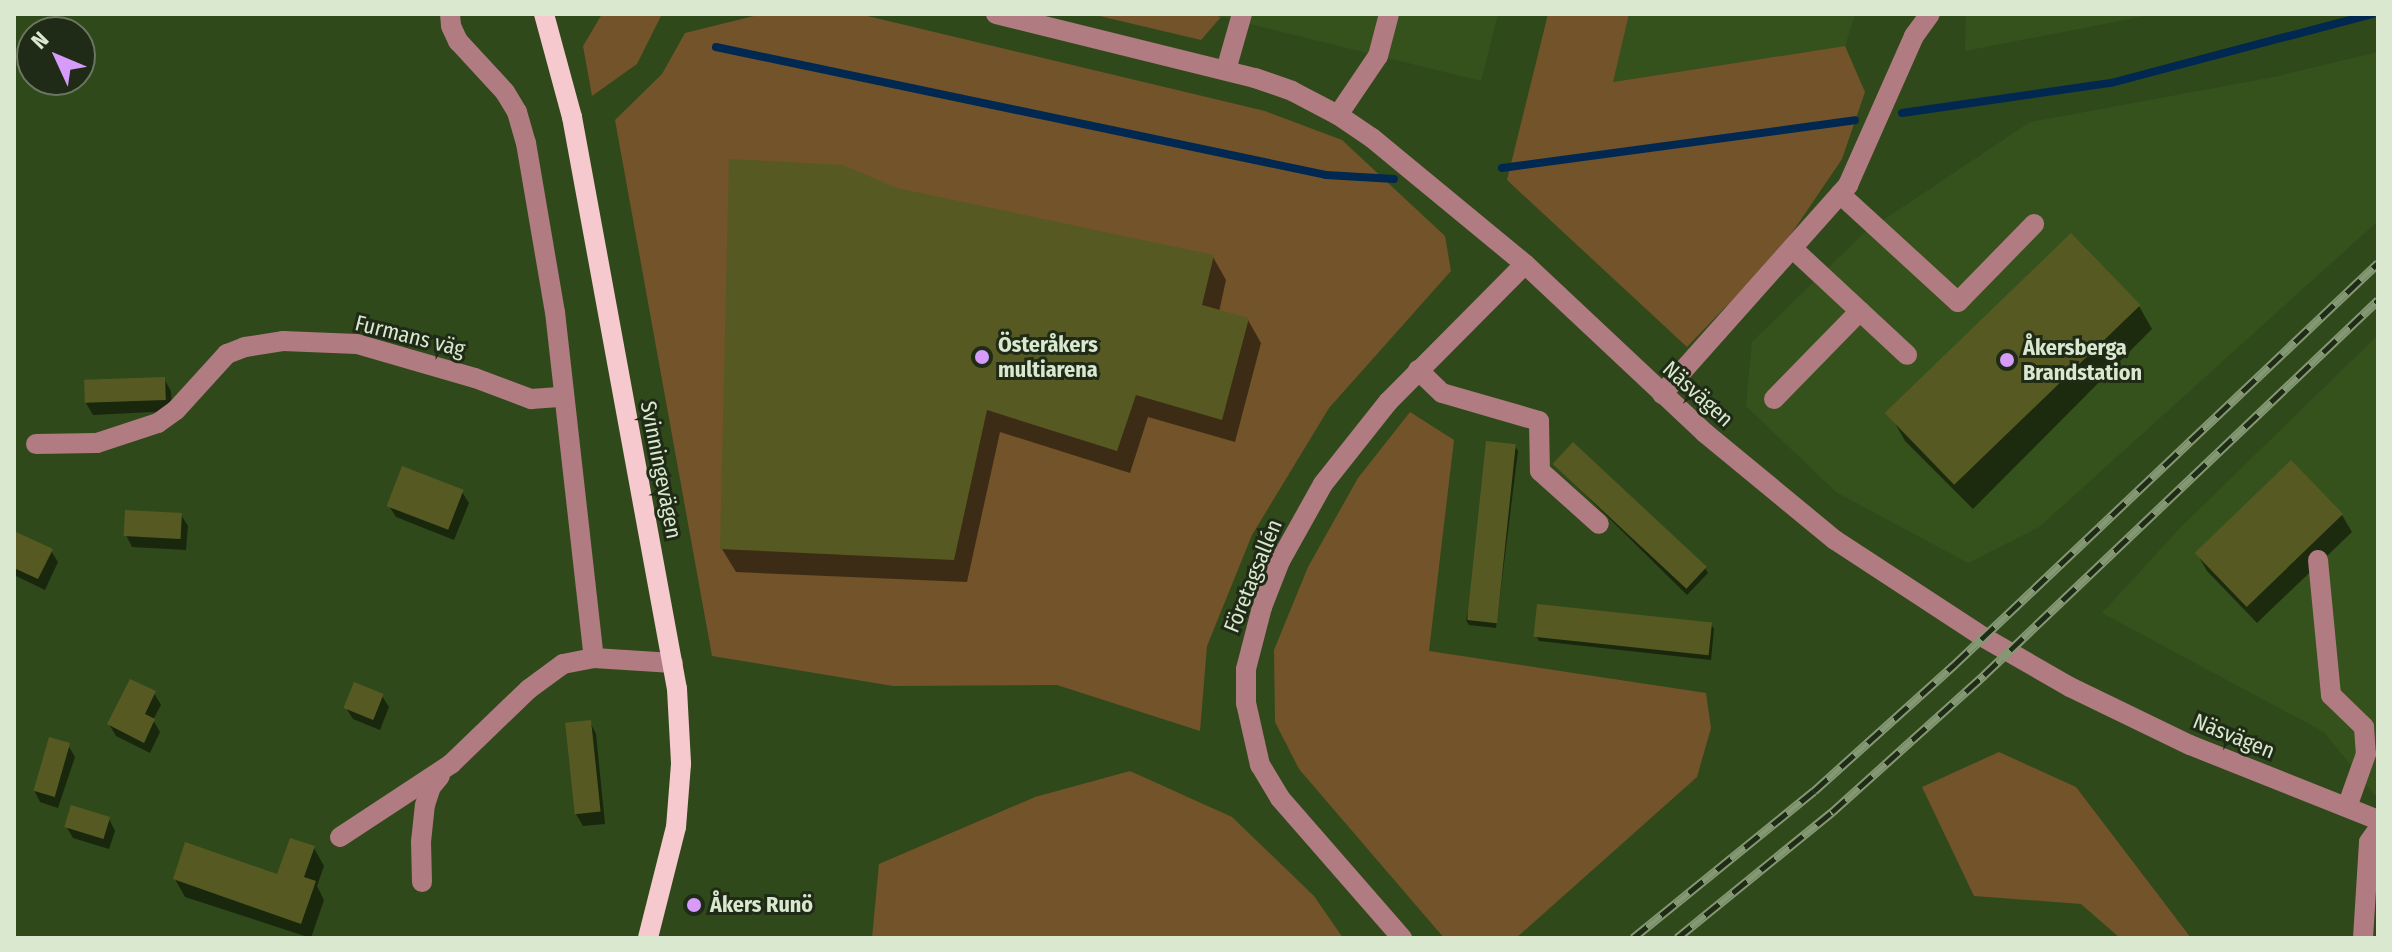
<!DOCTYPE html>
<html>
<head>
<meta charset="utf-8">
<style>
  body { margin:0 }
  #map { position:relative; width:2392px; height:952px; overflow:hidden; background:#30491a; font-family:"Fira Sans Condensed",sans-serif }
  div>[style] { position:absolute }
  .built>* { inset:0; background:#36521c }
  .green>* { inset:0; background:#735329 }
  .shadow>* { inset:0; background:#0007 }
  .stream>* { height:8px; margin:-4px; padding:0 4px; transform-origin:4px; border-radius:4px; background:#002850 }
  .building>* { inset:0; background:#565a22; transform-origin:0 0 }
  .minor>* { height:20px; margin:-10px; padding:0 10px; transform-origin:10px; border-radius:10px; background:#b07b81 }
  .major>* { height:20px; margin:-10px; padding:0 10px; transform-origin:10px; border-radius:10px; background:#f5c9cd }
  .rail>* { height:9px; margin-top:-4.5px; transform-origin:0; background:repeating-linear-gradient(90deg,#202b17 0 18px,#849874 0 36px); box-sizing:border-box; border-block:2px solid #849874 }
  .dots>* { width:22px; height:22px; translate:-50% -50%; box-sizing:border-box; border:4px solid #202b17; border-radius:50% }
  span { translate:-50% -50%; white-space:nowrap; text-align:center; line-height:1.15; -webkit-text-stroke:6px #202b17; paint-order:stroke }
  .street-label { font-size:22px; color:#d9e8ce }
  .poi-label { font-size:22px; color:#d9e8ce; font-weight:700 }
  .left { translate:0 -50%; text-align:left }
  .frame { position:absolute; inset:0; border:16px solid #d9e8ce; pointer-events:none }
  .north { position:absolute; left:16px; top:16px; width:80px; height:80px; box-sizing:border-box; background:#202b17; border:2px solid #6a7760; border-radius:50%; rotate:314deg; font-size:22px; font-weight:700; line-height:32px; text-align:center; color:#d9e8ce }
  .north::after { content:''; display:block; margin:auto; width:28px; height:36px; background:#d79bf9; clip-path:polygon(50% 0,100% 100%,50% 72%,0 100%) }
</style>
</head>
<body>
<div id="map">
  <div class="built">
    <i style="clip-path:polygon(1209px 14px,1498px 14px,1481px 81px)"></i>
    <i style="clip-path:polygon(1629px 14px,1855px 14px,1845px 46px,1612px 82px)"></i>
    <i style="clip-path:polygon(1966px 14px,2155px 14px,1965px 51px)"></i>
    <i style="clip-path:polygon(2378px 52px,2378px 221px,2039px 527px,1968px 563px,1836px 492px,1746px 406px,1752px 342px,1864px 233px,2030px 122px,2274px 77px)"></i>
    <i style="clip-path:polygon(2378px 335px,2378px 799px,2324px 732px,2102px 613px,2181px 527px)"></i>
  </div>
  <div class="green">
    <i style="clip-path:polygon(602px 14px,662px 14px,637px 64px,592px 96px,583px 46px)"></i>
    <i style="clip-path:polygon(762px 14px,859px 14px,1265px 111px,1342px 140px,1445px 236px,1451px 271px,1329px 408px,1252px 535px,1207px 646px,1200px 731px,1057px 685px,893px 686px,712px 656px,615px 120px,662px 74px,685px 33px)"></i>
    <i style="clip-path:polygon(1091px 14px,1209px 14px,1221px 17px,1201px 40px)"></i>
    <i style="clip-path:polygon(1548px 14px,1629px 14px,1613px 82px,1845px 46px,1865px 92px,1842px 159px,1781px 249px,1687px 347px,1507px 180px)"></i>
    <i style="clip-path:polygon(1410px 412px,1454px 440px,1429px 651px,1706px 693px,1711px 728px,1697px 777px,1516px 938px,1444px 938px,1299px 769px,1275px 722px,1274px 650px,1308px 567px,1358px 478px)"></i>
    <i style="clip-path:polygon(1999px 752px,2076px 787px,2191px 938px,2120px 938px,2081px 904px,1974px 896px,1922px 787px)"></i>
    <i style="clip-path:polygon(1130px 771px,1232px 817px,1314px 896px,1343px 938px,872px 938px,879px 864px,1035px 797px)"></i>
  </div>
  <div class="shadow">
    <i style="clip-path:polygon(896px 190px,1213px 257px,1226px 280px,1219px 312px,1248px 320px,1261px 343px,1235px 442px,1148px 417px,1130px 473px,1000px 432px,967px 582px,736px 572px,722px 549px)"></i>
    <i style="clip-path:polygon(2139px 306px,2152px 329px,1973px 509px,1905px 441px,1892px 418px)"></i>
    <i style="clip-path:polygon(164px 379px,171px 391px,172px 411px,93px 415px,86px 403px)"></i>
    <i style="clip-path:polygon(1515px 446px,1518px 451px,1496px 628px,1469px 625px,1466px 620px)"></i>
    <i style="clip-path:polygon(1555px 465px,1705px 568px,1708px 573px,1687px 595px)"></i>
    <i style="clip-path:polygon(462px 492px,469px 503px,454px 540px,396px 517px,389px 506px)"></i>
    <i style="clip-path:polygon(181px 515px,188px 526px,186px 550px,132px 547px,126px 535px)"></i>
    <i style="clip-path:polygon(2342px 515px,2352px 532px,2257px 623px,2207px 571px,2197px 554px)"></i>
    <i style="clip-path:polygon(14px 533px,51px 551px,58px 562px,45px 590px,14px 575px)"></i>
    <i style="clip-path:polygon(1711px 624px,1714px 629px,1711px 660px,1539px 641px,1536px 636px)"></i>
    <i style="clip-path:polygon(154px 693px,161px 705px,153px 720px,160px 732px,150px 753px,116px 736px,109px 724px)"></i>
    <i style="clip-path:polygon(382px 696px,389px 707px,380px 730px,353px 719px,346px 708px)"></i>
    <i style="clip-path:polygon(590px 722px,596px 734px,605px 824px,583px 826px,576px 814px)"></i>
    <i style="clip-path:polygon(68px 745px,75px 757px,58px 808px,40px 802px,34px 790px)"></i>
    <i style="clip-path:polygon(109px 819px,115px 831px,109px 849px,73px 838px,66px 826px)"></i>
    <i style="clip-path:polygon(314px 848px,324px 866px,317px 886px,324px 900px,311px 938px,185px 897px,175px 879px,278px 877px)"></i>
  </div>
  <div class="stream">
    <i style="left:716px;top:47px;width:623px;rotate:11.85deg"></i>
    <i style="left:1326px;top:175px;width:68px;rotate:3.4deg"></i>
    <i style="left:1902px;top:113px;width:211px;rotate:-8.2deg"></i>
    <i style="left:2111px;top:83px;width:270px;rotate:-14.8deg"></i>
    <i style="left:1502px;top:168px;width:356px;rotate:-7.7deg"></i>
  </div>
  <div class="building">
    <i style="clip-path:polygon(729px 159px,843px 165px,897px 188px,1214px 255px,1202px 305px,1249px 318px,1222px 420px,1136px 395px,1117px 451px,987px 410px,954px 560px,720px 549px)"></i>
    <i style="left:2071px;top:233px;width:100px;height:259px;rotate:46deg"></i>
    <i style="left:165px;top:377px;width:23px;height:81px;rotate:88deg"></i>
    <i style="left:1486px;top:441px;width:30px;height:180px;rotate:6deg"></i>
    <i style="left:1573px;top:442px;width:183px;height:30px;rotate:43deg"></i>
    <i style="left:2291px;top:460px;width:75px;height:134px;rotate:46deg"></i>
    <i style="left:402px;top:466px;width:66px;height:43px;rotate:21deg"></i>
    <i style="left:125px;top:510px;width:57px;height:26px;rotate:3deg"></i>
    <i style="clip-path:polygon(14px 531px,53px 549px,38px 579px,14px 568px)"></i>
    <i style="left:1537px;top:604px;width:176px;height:33px;rotate:6deg"></i>
    <i style="clip-path:polygon(130px 679px,156px 691px,145px 714px,155px 719px,144px 743px,107px 724px)"></i>
    <i style="left:354px;top:682px;width:32px;height:28px;rotate:22deg"></i>
    <i style="left:591px;top:720px;width:92px;height:26px;rotate:84deg"></i>
    <i style="left:49px;top:737px;width:22px;height:56px;rotate:16deg"></i>
    <i style="left:71px;top:805px;width:41px;height:23px;rotate:17deg"></i>
    <i style="clip-path:polygon(290px 838px,315px 846px,304px 877px,316px 881px,301px 924px,173px 879px,185px 842px,277px 874px)"></i>
  </div>
  <div class="minor">
    <i style="left:450px;top:14px;width:12px;rotate:85deg"></i>
    <i style="left:451px;top:26px;width:17px;rotate:65deg"></i>
    <i style="left:458px;top:41px;width:69px;rotate:47.3deg"></i>
    <i style="left:505px;top:92px;width:23px;rotate:59deg"></i>
    <i style="left:517px;top:112px;width:32px;rotate:74deg"></i>
    <i style="left:526px;top:143px;width:171px;rotate:80.3deg"></i>
    <i style="left:555px;top:312px;width:348px;rotate:83.6deg"></i>
    <i style="left:996px;top:14px;width:267px;rotate:13.9deg"></i>
    <i style="left:1255px;top:78px;width:39px;rotate:19deg"></i>
    <i style="left:1292px;top:91px;width:52px;rotate:27.6deg"></i>
    <i style="left:1338px;top:115px;width:41px;rotate:34.1deg"></i>
    <i style="left:1372px;top:138px;width:198px;rotate:39.5deg"></i>
    <i style="left:1525px;top:264px;width:247px;rotate:43.2deg"></i>
    <i style="left:1705px;top:433px;width:168px;rotate:39.5deg"></i>
    <i style="left:1835px;top:540px;width:177px;rotate:33.2deg"></i>
    <i style="left:1983px;top:637px;width:100px;rotate:29.9deg"></i>
    <i style="left:2070px;top:687px;width:133px;rotate:25.8deg"></i>
    <i style="left:2190px;top:745px;width:202px;rotate:21.7deg"></i>
    <i style="left:1226px;top:70px;width:58px;rotate:-74.1deg"></i>
    <i style="left:1338px;top:115px;width:71px;rotate:-55.9deg"></i>
    <i style="left:1378px;top:56px;width:43px;rotate:-75.3deg"></i>
    <i style="left:1840px;top:194px;width:160px;rotate:42.5deg"></i>
    <i style="left:1958px;top:302px;width:109px;rotate:-45.7deg"></i>
    <i style="left:1792px;top:248px;width:157px;rotate:42.9deg"></i>
    <i style="left:1418px;top:370px;width:33px;rotate:44deg"></i>
    <i style="left:1442px;top:393px;width:101px;rotate:16.1deg"></i>
    <i style="left:1539px;top:421px;width:50px;rotate:88.9deg"></i>
    <i style="left:1540px;top:471px;width:79px;rotate:41.9deg"></i>
    <i style="left:1662px;top:394px;width:280px;rotate:-48.3deg"></i>
    <i style="left:1848px;top:185px;width:163px;rotate:-66.1deg"></i>
    <i style="left:1914px;top:36px;width:27px;rotate:-54deg"></i>
    <i style="left:1774px;top:399px;width:123px;rotate:-45.7deg"></i>
    <i style="left:36px;top:444px;width:61px;rotate:-0.9deg"></i>
    <i style="left:97px;top:443px;width:64px;rotate:-18.2deg"></i>
    <i style="left:158px;top:423px;width:22px;rotate:-36deg"></i>
    <i style="left:176px;top:410px;width:76px;rotate:-47.7deg"></i>
    <i style="left:227px;top:354px;width:19px;rotate:-21deg"></i>
    <i style="left:245px;top:347px;width:38px;rotate:-9deg"></i>
    <i style="left:283px;top:341px;width:74px;rotate:2.3deg"></i>
    <i style="left:357px;top:344px;width:123px;rotate:16.1deg"></i>
    <i style="left:475px;top:378px;width:60px;rotate:20.6deg"></i>
    <i style="left:531px;top:399px;width:32px;rotate:-4deg"></i>
    <i style="left:2318px;top:560px;width:136px;rotate:84.5deg"></i>
    <i style="left:2331px;top:695px;width:46px;rotate:44.1deg"></i>
    <i style="left:2364px;top:727px;width:27px;rotate:86deg"></i>
    <i style="left:2366px;top:754px;width:56px;rotate:109.7deg"></i>
    <i style="left:340px;top:837px;width:133px;rotate:-33.3deg"></i>
    <i style="left:451px;top:764px;width:108px;rotate:-43.9deg"></i>
    <i style="left:529px;top:689px;width:42px;rotate:-36.3deg"></i>
    <i style="left:563px;top:664px;width:32px;rotate:-11deg"></i>
    <i style="left:594px;top:658px;width:79px;rotate:3.6deg"></i>
    <i style="left:422px;top:882px;width:40px;rotate:-91.4deg"></i>
    <i style="left:421px;top:842px;width:37px;rotate:-84deg"></i>
    <i style="left:425px;top:805px;width:19px;rotate:-72deg"></i>
    <i style="left:431px;top:787px;width:14px;rotate:-51deg"></i>
    <i style="left:1402px;top:938px;width:186px;rotate:-131.1deg"></i>
    <i style="left:1280px;top:798px;width:39px;rotate:-121deg"></i>
    <i style="left:1260px;top:765px;width:64px;rotate:-102.7deg"></i>
    <i style="left:1246px;top:703px;width:34px;rotate:-90deg"></i>
    <i style="left:1246px;top:669px;width:64px;rotate:-75.5deg"></i>
    <i style="left:1262px;top:607px;width:49px;rotate:-68.6deg"></i>
    <i style="left:1280px;top:561px;width:88px;rotate:-60.8deg"></i>
    <i style="left:1323px;top:484px;width:105px;rotate:-51.6deg"></i>
    <i style="left:1388px;top:402px;width:194px;rotate:-45.2deg"></i>
    <i style="left:2363px;top:938px;width:96px;rotate:-86.4deg"></i>
    <i style="left:2369px;top:842px;width:16px;rotate:-55deg"></i>
  </div>
  <div class="major">
    <i style="left:544px;top:14px;width:107px;rotate:74.8deg"></i>
    <i style="left:572px;top:117px;width:582px;rotate:79.6deg"></i>
    <i style="left:677px;top:689px;width:75px;rotate:86.9deg"></i>
    <i style="left:681px;top:764px;width:63px;rotate:94.5deg"></i>
    <i style="left:676px;top:827px;width:114px;rotate:104.2deg"></i>
  </div>
  <div class="rail">
    <i style="left:1633px;top:938px;width:233px;rotate:-39.1deg"></i>
    <i style="left:1814px;top:791px;width:190px;rotate:-42deg"></i>
    <i style="left:1955px;top:664px;width:583px;rotate:-43.47deg"></i>
    <i style="left:1677px;top:938px;width:200px;rotate:-39.1deg"></i>
    <i style="left:1832px;top:812px;width:205px;rotate:-42deg"></i>
    <i style="left:1984px;top:675px;width:544px;rotate:-43.58deg"></i>
  </div>
  <div class="dots">
    <i style="left:982px;top:357px;background:#d79bf9"></i>
    <i style="left:2007px;top:360px;background:#d79bf9"></i>
    <i style="left:694px;top:905px;background:#d79bf9"></i>
  </div>
  <div class="street-label">
    <span style="left:410px;top:336px;rotate:14deg">Furmans väg</span>
    <span style="left:1698px;top:394px;rotate:42deg">Näsvägen</span>
    <span style="left:661px;top:470px;rotate:79deg">Svinningevägen</span>
    <span style="left:1253px;top:576px;rotate:-68deg">Företagsallén</span>
    <span style="left:2234px;top:736px;rotate:22deg">Näsvägen</span>
  </div>
  <div class="poi-label">
    <span class="left" style="left:998px;top:357px">Österåkers<br>multiarena</span>
    <span class="left" style="left:2023px;top:360px">Åkersberga<br>Brandstation</span>
    <span class="left" style="left:710px;top:905px">Åkers Runö</span>
  </div>
  <div class="frame"></div>
  <div class="north">N</div>
</div>
</body>
</html>
